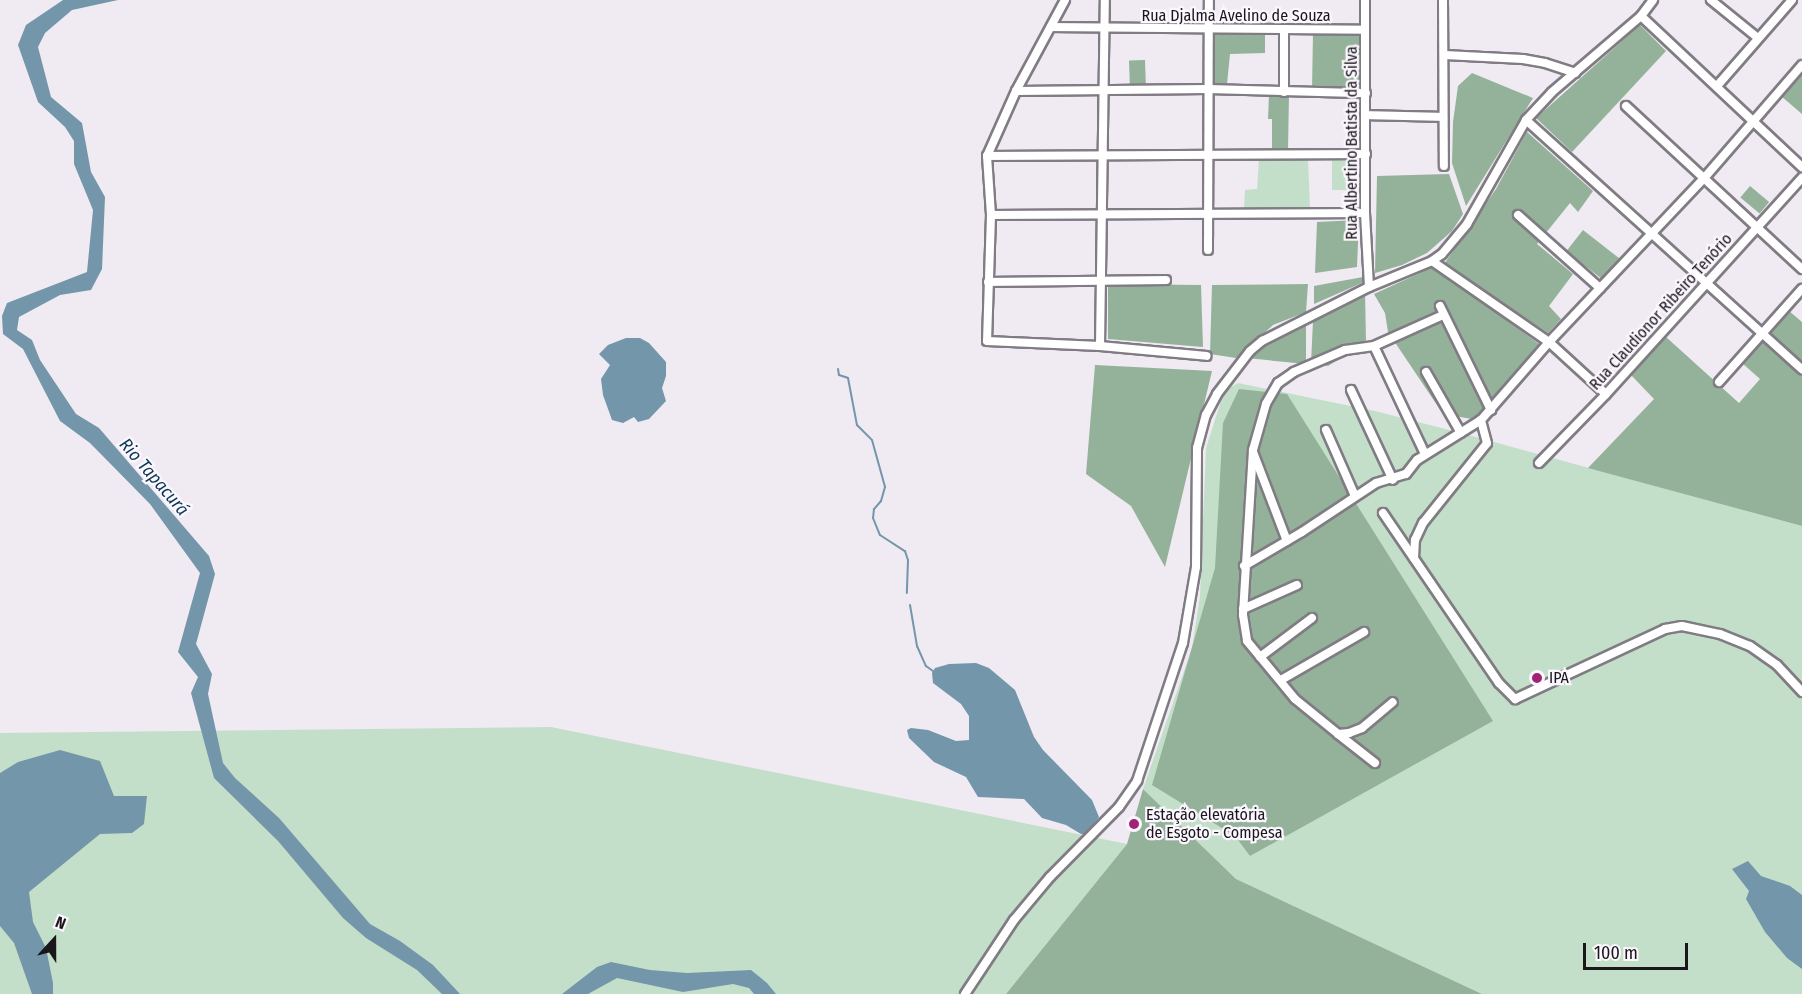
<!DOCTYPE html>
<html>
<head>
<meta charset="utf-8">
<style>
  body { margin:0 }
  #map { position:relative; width:1802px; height:994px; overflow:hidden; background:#f0eaf2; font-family:"Fira Sans Condensed",sans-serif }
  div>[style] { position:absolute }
  .green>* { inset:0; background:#c4dfc9; transform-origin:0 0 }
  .forest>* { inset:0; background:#93b299; transform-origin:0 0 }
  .water>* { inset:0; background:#7396aa }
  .stream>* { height:2px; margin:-1px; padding:0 1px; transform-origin:1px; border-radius:1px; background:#7396aa }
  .roads { filter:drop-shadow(2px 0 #817c84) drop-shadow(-2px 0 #817c84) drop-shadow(0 2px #817c84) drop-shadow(0 -2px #817c84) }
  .street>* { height:8px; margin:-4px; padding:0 4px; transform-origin:4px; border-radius:4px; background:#fff }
  .dots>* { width:16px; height:16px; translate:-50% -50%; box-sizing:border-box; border:3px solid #fcf7ff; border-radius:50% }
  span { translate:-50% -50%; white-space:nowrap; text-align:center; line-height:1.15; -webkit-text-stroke:4.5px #fcf7ff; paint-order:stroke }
  .street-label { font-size:16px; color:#19171a }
  .poi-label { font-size:16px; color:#19171a }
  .left { translate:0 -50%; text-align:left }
  .water-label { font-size:18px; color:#083950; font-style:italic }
  .north { position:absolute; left:24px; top:910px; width:60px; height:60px; -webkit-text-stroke:4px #fcf7ff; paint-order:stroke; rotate:21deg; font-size:16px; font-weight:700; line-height:24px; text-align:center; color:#19171a }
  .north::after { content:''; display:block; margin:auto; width:21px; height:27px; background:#19171a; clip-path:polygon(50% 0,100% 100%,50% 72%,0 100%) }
  .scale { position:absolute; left:1583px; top:943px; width:105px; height:27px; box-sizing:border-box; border:3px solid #19171a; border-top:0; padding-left:8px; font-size:18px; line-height:21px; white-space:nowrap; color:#19171a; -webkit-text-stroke:4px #fcf7ff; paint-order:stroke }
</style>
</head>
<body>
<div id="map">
  <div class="green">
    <i style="clip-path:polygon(1259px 159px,1308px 159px,1310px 209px,1244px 209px,1245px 190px,1257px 189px)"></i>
    <i style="left:1332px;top:160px;width:21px;height:30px"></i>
    <i style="clip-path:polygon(1238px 383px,1375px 411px,1461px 433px,1802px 526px,1802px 994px,1482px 994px,1236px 879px,1143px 789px,1192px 648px,1200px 596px,1206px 448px,1221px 401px,1229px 388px)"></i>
    <i style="clip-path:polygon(551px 727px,1127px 844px,1006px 994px,0 994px,0 733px)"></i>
  </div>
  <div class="forest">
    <i style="clip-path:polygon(1640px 25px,1666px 51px,1572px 152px,1536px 118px)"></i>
    <i style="clip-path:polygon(1214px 33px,1265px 34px,1265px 53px,1230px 54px,1227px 84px,1213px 84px)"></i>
    <i style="left:1313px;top:33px;width:49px;height:55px;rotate:1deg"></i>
    <i style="left:1145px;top:60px;width:25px;height:16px;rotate:88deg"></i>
    <i style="clip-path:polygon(1802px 72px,1802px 114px,1781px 96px)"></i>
    <i style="clip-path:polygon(1472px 73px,1533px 98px,1466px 206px,1452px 163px,1453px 122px,1458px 86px)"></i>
    <i style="clip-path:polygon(1269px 95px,1289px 95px,1288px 150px,1272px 149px,1272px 119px,1268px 119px)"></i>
    <i style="clip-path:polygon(1527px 132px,1593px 191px,1578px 212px,1570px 203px,1537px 244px,1573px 274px,1549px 306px,1561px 319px,1548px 333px,1444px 264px,1496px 189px)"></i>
    <i style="clip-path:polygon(1449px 174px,1463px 214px,1452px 231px,1427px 253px,1402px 265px,1375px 273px,1377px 176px)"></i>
    <i style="left:1750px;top:186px;width:25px;height:15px;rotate:40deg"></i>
    <i style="clip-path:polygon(1359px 220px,1357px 267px,1315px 273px,1317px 222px)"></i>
    <i style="left:1583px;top:230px;width:46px;height:27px;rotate:38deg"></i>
    <i style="clip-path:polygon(1433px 267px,1539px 344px,1487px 407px,1472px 419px,1443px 414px,1388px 332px,1385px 313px,1374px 294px)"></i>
    <i style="clip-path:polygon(1363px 277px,1364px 282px,1314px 304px,1314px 286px)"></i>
    <i style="clip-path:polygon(1108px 284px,1201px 285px,1203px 347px,1108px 339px)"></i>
    <i style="clip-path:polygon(1308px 284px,1306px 312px,1273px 325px,1236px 358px,1210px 354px,1212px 285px)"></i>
    <i style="clip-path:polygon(1365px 291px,1366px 342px,1328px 366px,1311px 363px,1313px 321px)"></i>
    <i style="clip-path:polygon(1789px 311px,1802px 322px,1802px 526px,1588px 468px,1654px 399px,1631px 375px,1666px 337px,1739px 403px,1760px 379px,1742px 363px)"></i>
    <i style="clip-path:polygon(1306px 323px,1306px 364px,1246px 358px)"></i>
    <i style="clip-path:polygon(1095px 365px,1212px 371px,1165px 567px,1131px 506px,1086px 474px)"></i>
    <i style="clip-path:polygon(1239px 389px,1287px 394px,1493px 721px,1250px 856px,1235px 836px,1152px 785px,1215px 568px,1223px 423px)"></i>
    <i style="clip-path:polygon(1143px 789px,1236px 879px,1482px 994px,1006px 994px,1127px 844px)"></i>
  </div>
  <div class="water">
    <i style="clip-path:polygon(63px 0,118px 0,72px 10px,45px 33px,38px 47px,51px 97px,82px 123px,91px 172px,105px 197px,102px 269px,91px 290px,60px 295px,19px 317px,17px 330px,32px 340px,40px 360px,76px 414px,99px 428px,209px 556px,215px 574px,196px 644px,212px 674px,208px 694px,223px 763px,235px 778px,279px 818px,370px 924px,400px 941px,433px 965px,460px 994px,442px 994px,417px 970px,366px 938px,343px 918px,278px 841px,214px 778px,191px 693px,198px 677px,178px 652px,200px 573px,150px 504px,90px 443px,60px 421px,23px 349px,3px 334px,2px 316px,7px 303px,87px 272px,93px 210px,74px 164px,74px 141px,65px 127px,38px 102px,18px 45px,26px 25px)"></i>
    <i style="clip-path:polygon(626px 338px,640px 338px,649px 343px,666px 362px,666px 376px,662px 388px,666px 401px,649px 419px,638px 422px,634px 417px,623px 423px,612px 420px,603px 395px,601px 379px,610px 365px,599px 354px,608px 345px)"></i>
    <i style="clip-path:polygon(976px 663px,989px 668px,1015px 690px,1034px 737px,1043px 750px,1092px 800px,1099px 817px,1087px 834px,1081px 834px,1066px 825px,1042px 818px,1024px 799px,978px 797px,966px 777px,934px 762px,909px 738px,907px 730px,911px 728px,928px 730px,956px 741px,969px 740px,969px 716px,961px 704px,933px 683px,932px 673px,935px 668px,949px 664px)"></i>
    <i style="clip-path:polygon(60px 750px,100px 761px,114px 796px,147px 796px,144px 824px,132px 833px,100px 834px,29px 892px,33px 922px,46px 948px,53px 983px,53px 994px,32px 994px,14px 943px,0 926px,0 773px,18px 762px)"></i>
    <i style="clip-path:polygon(1748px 861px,1761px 876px,1790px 886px,1802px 895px,1802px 969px,1787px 958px,1765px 932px,1746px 899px,1749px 891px,1732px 869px)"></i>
    <i style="clip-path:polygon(611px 962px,650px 970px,687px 973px,751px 970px,767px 983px,776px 994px,754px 994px,749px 988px,733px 984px,683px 992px,617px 978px,588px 994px,562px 994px,597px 967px)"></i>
  </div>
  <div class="stream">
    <i style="left:838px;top:369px;width:6px;rotate:81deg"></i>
    <i style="left:839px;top:375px;width:9px;rotate:18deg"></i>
    <i style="left:848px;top:378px;width:48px;rotate:79.2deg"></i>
    <i style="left:857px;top:425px;width:21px;rotate:45deg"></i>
    <i style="left:872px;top:440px;width:49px;rotate:74.5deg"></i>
    <i style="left:885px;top:487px;width:15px;rotate:106deg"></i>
    <i style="left:881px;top:501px;width:11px;rotate:131deg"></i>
    <i style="left:874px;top:509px;width:9px;rotate:96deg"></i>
    <i style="left:873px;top:518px;width:18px;rotate:68deg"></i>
    <i style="left:880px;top:535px;width:30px;rotate:33deg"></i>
    <i style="left:905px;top:551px;width:9px;rotate:72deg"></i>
    <i style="left:908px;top:560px;width:33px;rotate:92deg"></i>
    <i style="left:910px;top:605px;width:42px;rotate:80.3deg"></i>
    <i style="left:917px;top:646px;width:22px;rotate:66deg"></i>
    <i style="left:926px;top:666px;width:9px;rotate:36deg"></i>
  </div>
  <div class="roads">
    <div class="street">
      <i style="left:1065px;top:0;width:103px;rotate:118.3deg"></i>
      <i style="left:1016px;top:91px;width:71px;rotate:114deg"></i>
      <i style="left:987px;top:156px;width:59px;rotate:86.1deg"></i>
      <i style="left:991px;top:215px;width:126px;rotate:91.8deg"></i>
      <i style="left:987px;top:341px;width:113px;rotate:2.5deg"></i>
      <i style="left:1100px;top:346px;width:107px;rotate:5.3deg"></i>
      <i style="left:1365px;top:0;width:213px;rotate:90deg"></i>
      <i style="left:1365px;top:213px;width:74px;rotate:86.9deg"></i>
      <i style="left:1443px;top:0;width:166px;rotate:89.7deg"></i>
      <i style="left:1711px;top:0;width:60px;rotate:39deg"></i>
      <i style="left:1641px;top:16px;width:221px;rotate:43.2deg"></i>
      <i style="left:1051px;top:27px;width:314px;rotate:0.5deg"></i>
      <i style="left:1284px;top:29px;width:63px;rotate:90deg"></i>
      <i style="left:1445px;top:55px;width:78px;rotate:2.9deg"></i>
      <i style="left:1523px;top:59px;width:22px;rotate:10deg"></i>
      <i style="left:1545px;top:63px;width:32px;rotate:18deg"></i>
      <i style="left:1717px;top:86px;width:114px;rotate:-48.9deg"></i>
      <i style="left:1016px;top:91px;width:192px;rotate:-0.6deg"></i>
      <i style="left:1208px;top:89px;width:158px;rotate:1.5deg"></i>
      <i style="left:1626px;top:106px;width:240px;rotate:42.8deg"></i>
      <i style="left:1366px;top:115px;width:77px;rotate:1.5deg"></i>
      <i style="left:1526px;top:120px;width:372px;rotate:42.1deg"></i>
      <i style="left:987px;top:156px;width:379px;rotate:-0.3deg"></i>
      <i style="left:991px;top:215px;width:374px;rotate:-0.3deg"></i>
      <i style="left:1518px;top:215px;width:110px;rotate:41.7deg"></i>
      <i style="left:1208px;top:250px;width:250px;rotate:-89.8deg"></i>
      <i style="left:1432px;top:261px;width:142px;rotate:34.7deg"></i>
      <i style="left:1549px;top:342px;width:77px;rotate:42.4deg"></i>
      <i style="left:988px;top:282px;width:178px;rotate:-0.6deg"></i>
      <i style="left:1440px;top:306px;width:116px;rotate:63.9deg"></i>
      <i style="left:1100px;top:346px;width:346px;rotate:-89.2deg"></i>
      <i style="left:1374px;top:346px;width:29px;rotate:172deg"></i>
      <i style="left:1345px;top:350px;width:56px;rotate:156.7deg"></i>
      <i style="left:1294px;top:372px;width:19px;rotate:145deg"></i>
      <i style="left:1278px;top:383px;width:24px;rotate:120deg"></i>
      <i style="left:1266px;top:404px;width:48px;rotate:105.8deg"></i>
      <i style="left:1253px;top:450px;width:165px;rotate:93.5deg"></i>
      <i style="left:1243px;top:615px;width:26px;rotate:81deg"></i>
      <i style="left:1247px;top:641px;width:75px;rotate:50.4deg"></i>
      <i style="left:1295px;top:699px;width:55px;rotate:39.1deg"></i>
      <i style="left:1338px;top:734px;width:11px;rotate:-5deg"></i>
      <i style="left:1349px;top:733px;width:14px;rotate:-21deg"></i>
      <i style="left:1362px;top:728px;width:40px;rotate:-40deg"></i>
      <i style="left:1426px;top:372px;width:70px;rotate:60.2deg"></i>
      <i style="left:1719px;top:382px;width:125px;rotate:-48.3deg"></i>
      <i style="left:1351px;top:390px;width:99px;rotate:65deg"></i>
      <i style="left:1326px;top:430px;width:72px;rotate:66.3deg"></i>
      <i style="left:1253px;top:452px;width:95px;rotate:69.1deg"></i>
      <i style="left:1425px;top:454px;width:119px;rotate:-115.3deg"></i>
      <i style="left:1374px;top:346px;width:76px;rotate:-24.2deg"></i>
      <i style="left:1539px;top:463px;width:96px;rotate:-45.8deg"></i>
      <i style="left:1606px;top:394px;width:292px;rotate:-47.8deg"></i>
      <i style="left:1383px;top:513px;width:206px;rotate:55.7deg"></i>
      <i style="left:1499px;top:683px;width:23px;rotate:45deg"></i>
      <i style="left:1515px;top:699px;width:166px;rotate:-25deg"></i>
      <i style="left:1665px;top:629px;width:17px;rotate:-10deg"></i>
      <i style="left:1682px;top:626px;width:39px;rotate:12deg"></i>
      <i style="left:1720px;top:634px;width:32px;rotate:22deg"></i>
      <i style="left:1750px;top:646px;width:33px;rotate:35deg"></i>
      <i style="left:1777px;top:665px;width:37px;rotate:47deg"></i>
      <i style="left:1414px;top:558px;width:18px;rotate:-87deg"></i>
      <i style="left:1415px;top:540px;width:19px;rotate:-65deg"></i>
      <i style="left:1423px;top:523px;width:102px;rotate:-51.3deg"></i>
      <i style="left:1487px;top:443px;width:24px;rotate:-105deg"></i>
      <i style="left:1481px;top:420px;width:103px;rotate:-48.9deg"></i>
      <i style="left:1549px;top:342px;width:227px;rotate:-46.6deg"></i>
      <i style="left:1705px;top:177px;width:148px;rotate:-49.1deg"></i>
      <i style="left:1244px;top:566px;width:67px;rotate:-30.4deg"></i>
      <i style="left:1302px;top:532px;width:89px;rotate:-33.5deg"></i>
      <i style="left:1376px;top:483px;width:31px;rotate:-17deg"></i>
      <i style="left:1406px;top:474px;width:18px;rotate:-52deg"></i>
      <i style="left:1417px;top:460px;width:75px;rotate:-32deg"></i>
      <i style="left:1243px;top:609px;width:59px;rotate:-24deg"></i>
      <i style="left:1260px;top:657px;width:65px;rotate:-36.9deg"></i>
      <i style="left:1281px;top:680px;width:96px;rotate:-30deg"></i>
      <i style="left:1338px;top:734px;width:47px;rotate:38.1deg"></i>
      <i style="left:965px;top:994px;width:89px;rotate:-56.5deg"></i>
      <i style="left:1014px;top:920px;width:56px;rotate:-50.1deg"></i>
      <i style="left:1050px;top:877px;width:98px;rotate:-45.4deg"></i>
      <i style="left:1119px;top:807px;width:32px;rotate:-55deg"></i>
      <i style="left:1137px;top:781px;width:145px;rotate:-71.6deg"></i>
      <i style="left:1183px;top:643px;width:77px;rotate:-80.3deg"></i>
      <i style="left:1196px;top:567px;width:119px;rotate:-89.5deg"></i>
      <i style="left:1197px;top:448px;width:34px;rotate:-75deg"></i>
      <i style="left:1206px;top:415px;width:24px;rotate:-62deg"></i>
      <i style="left:1217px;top:394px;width:54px;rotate:-52.5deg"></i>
      <i style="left:1250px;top:351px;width:16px;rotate:-40deg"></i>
      <i style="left:1262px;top:341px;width:120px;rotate:-26.8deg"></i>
      <i style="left:1369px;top:287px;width:68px;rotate:-22.4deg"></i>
      <i style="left:1432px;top:261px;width:12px;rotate:-35deg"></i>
      <i style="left:1442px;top:254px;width:39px;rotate:-50deg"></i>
      <i style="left:1467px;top:224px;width:120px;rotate:-60.4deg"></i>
      <i style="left:1526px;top:120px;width:38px;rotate:-47deg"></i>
      <i style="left:1552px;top:92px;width:117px;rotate:-40.5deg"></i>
      <i style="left:1641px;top:16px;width:20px;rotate:-53deg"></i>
    </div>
  </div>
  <div class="dots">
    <i style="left:1537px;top:678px;background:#a12376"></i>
    <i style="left:1134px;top:824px;background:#a12376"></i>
  </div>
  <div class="street-label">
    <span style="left:1236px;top:16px">Rua Djalma Avelino de Souza</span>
    <span style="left:1352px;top:143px;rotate:-90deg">Rua Albertino Batista da Silva</span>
    <span style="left:1661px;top:312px;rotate:-48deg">Rua Claudionor Ribeiro Tenório</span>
  </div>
  <div class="poi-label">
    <span class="left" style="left:1549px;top:678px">IPA</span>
    <span class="left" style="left:1146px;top:824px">Estação elevatória<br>de Esgoto - Compesa</span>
  </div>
  <div class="water-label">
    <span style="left:154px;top:477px;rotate:49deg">Rio Tapacurá</span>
  </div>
  <div class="north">N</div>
  <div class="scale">100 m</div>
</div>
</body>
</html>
